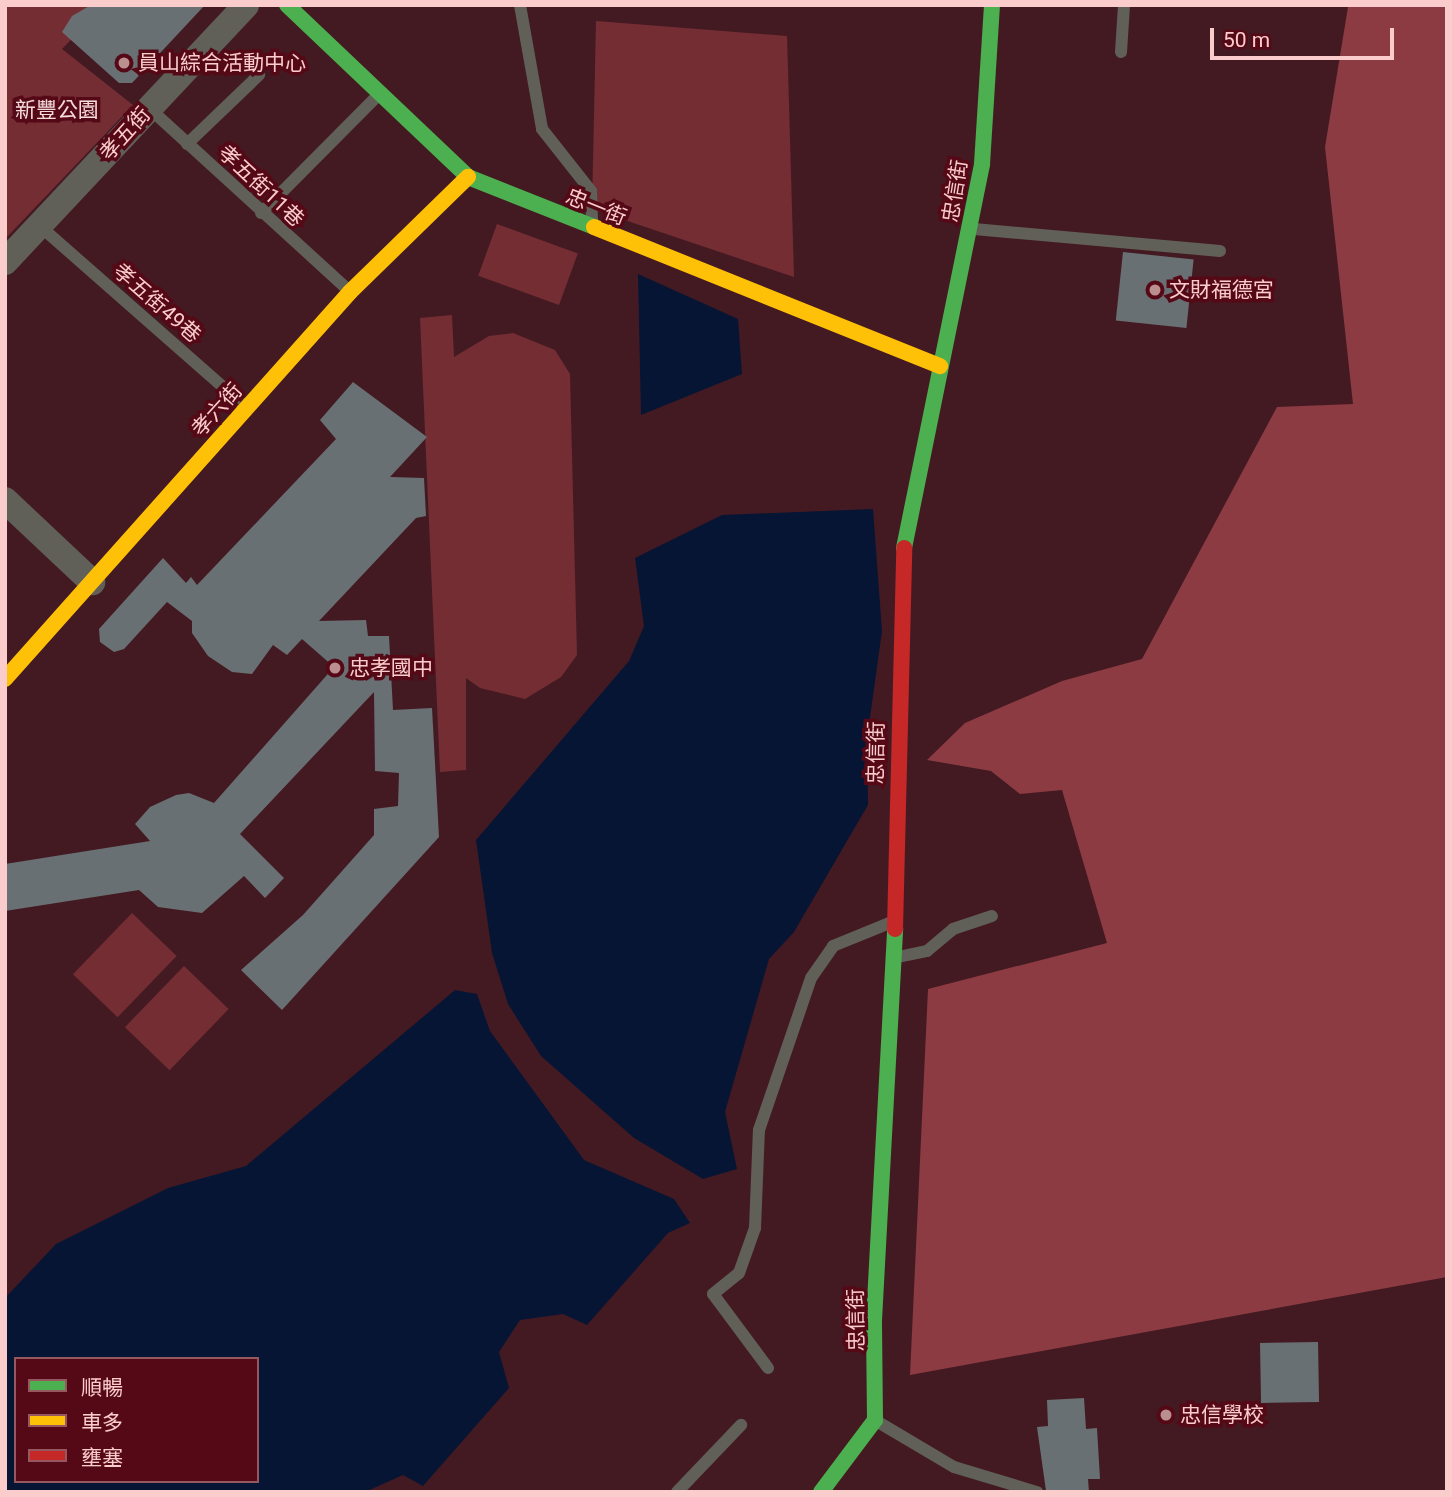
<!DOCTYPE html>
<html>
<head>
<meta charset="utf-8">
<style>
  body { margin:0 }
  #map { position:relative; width:1452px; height:1497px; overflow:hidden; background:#441a22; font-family:Roboto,"Noto Sans TC",sans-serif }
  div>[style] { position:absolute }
  .green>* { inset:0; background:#752d34; transform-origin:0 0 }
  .forest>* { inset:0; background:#8c3b42 }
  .water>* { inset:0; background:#061533 }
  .building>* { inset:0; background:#697074; transform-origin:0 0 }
  .lane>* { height:12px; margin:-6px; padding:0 6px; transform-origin:6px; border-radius:6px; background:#606059 }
  .street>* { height:26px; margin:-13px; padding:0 13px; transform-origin:13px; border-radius:13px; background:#606059 }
  .fast>* { height:16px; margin:-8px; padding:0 8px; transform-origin:8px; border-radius:8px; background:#4caf50 }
  .slow>* { height:16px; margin:-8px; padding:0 8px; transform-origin:8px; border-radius:8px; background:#ffc107 }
  .jam>* { height:16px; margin:-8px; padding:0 8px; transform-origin:8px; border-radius:8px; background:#c62828 }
  .dots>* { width:19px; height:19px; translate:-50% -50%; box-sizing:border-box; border:4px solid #550917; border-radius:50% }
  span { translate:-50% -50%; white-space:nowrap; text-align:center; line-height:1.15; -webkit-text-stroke:7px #550917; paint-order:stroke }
  .poi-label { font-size:21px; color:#fbcccc }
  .left { translate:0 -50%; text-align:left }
  .park-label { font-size:21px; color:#f5dbdb }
  .street-label { font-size:21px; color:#fbcccc }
  .frame { position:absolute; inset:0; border:7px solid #fbcccc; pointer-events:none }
  .legend { position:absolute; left:14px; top:1357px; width:245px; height:126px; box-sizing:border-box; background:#550917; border:2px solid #97575f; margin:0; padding:9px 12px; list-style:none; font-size:21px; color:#fbcccc }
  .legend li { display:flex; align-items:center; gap:14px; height:35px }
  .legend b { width:35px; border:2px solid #97575f }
  .scale { position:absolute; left:1210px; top:28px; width:184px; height:32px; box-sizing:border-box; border:4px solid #fbcccc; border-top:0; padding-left:9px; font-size:21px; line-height:24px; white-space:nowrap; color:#fbcccc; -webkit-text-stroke:5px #550917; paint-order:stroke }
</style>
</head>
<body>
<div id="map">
  <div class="green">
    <i style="clip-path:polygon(5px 5px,105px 5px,62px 49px,133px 105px,5px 239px)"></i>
    <i style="clip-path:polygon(596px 21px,787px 36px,794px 277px,592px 209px)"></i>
    <i style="left:497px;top:224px;width:86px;height:55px;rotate:20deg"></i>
    <i style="clip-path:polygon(452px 315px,454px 357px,489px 336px,513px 333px,555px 350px,570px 374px,577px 655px,561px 677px,525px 699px,480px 688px,466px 678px,466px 770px,440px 772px,420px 318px)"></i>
    <i style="left:132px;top:913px;width:62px;height:85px;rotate:44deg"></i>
    <i style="left:184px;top:966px;width:62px;height:85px;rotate:44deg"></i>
  </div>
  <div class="forest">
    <i style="clip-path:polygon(1447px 5px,1447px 1277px,910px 1375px,928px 989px,1107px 943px,1062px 790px,1020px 794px,991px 771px,927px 760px,965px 723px,1062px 681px,1142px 659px,1277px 407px,1353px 404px,1325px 147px,1348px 7px)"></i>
  </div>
  <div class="water">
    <i style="clip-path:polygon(638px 274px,738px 319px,742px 374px,641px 415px)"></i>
    <i style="clip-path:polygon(873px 509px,882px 631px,867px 739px,868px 805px,794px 932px,769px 959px,725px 1112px,737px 1169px,703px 1179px,634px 1138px,541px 1056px,508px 1004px,492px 953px,476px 840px,629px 661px,644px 626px,635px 558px,722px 515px)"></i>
    <i style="clip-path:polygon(evenodd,455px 990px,477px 994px,490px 1031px,584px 1160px,674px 1199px,690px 1223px,668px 1233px,587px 1325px,563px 1314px,520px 1320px,499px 1352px,509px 1388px,423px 1486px,403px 1475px,365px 1492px,5px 1492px,5px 1298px,56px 1244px,168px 1188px,246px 1166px,455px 990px,16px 1359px,257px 1359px,257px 1481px,16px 1481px,16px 1359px)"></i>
  </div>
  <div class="building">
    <i style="clip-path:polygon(91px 5px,205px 5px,132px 83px,119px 83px,62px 32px,72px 16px)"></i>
    <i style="left:1123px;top:252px;width:71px;height:69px;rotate:6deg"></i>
    <i style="clip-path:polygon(353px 382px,427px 437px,390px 477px,424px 478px,426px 516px,416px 518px,319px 621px,366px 620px,368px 636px,389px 636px,393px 710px,432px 708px,439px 837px,282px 1010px,241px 970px,303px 915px,374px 835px,374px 809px,398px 806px,399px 773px,375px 771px,374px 692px,240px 834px,284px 878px,265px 898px,244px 876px,202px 913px,158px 907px,139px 890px,5px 911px,5px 864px,150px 841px,135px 824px,150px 807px,176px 795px,189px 793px,214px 803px,334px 667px,302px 639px,287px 655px,273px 645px,252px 674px,232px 672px,208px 656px,192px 633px,192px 621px,167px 602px,124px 649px,114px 652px,100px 642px,99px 629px,163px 558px,186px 583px,191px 577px,197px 585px,336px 439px,320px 420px)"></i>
    <i style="left:1318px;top:1342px;width:60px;height:58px;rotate:89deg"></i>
    <i style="clip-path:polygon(1084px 1398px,1086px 1429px,1097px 1428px,1100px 1479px,1088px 1479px,1089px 1492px,1046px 1491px,1037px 1427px,1048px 1426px,1047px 1400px)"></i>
  </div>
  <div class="lane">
    <i style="left:520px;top:5px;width:126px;rotate:79.9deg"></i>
    <i style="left:542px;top:129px;width:79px;rotate:51.7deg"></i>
    <i style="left:591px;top:191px;width:32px;rotate:88deg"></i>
    <i style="left:1121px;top:52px;width:47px;rotate:-86.3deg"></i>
    <i style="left:149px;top:108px;width:268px;rotate:42.4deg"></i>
    <i style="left:187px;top:144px;width:100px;rotate:-43.8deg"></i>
    <i style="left:261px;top:213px;width:165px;rotate:-45.2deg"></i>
    <i style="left:41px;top:227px;width:273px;rotate:41.3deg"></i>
    <i style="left:974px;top:229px;width:247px;rotate:5.1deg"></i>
    <i style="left:898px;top:957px;width:30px;rotate:-12deg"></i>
    <i style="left:927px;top:951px;width:34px;rotate:-40deg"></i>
    <i style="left:953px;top:929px;width:41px;rotate:-18.4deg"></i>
    <i style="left:768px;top:1368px;width:92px;rotate:-126.6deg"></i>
    <i style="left:713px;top:1294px;width:33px;rotate:-39deg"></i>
    <i style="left:739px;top:1273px;width:48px;rotate:-70.4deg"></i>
    <i style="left:755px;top:1228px;width:98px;rotate:-87.7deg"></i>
    <i style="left:759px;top:1130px;width:161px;rotate:-71.1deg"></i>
    <i style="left:811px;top:978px;width:39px;rotate:-55deg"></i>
    <i style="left:833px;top:946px;width:64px;rotate:-22.1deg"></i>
    <i style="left:878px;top:1422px;width:88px;rotate:30.6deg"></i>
    <i style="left:954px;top:1467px;width:87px;rotate:16.8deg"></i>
    <i style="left:677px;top:1492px;width:93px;rotate:-46.3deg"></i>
  </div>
  <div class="street">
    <i style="left:5px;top:262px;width:352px;rotate:-46.8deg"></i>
    <i style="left:5px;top:500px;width:120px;rotate:43.3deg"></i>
  </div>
  <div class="fast">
    <i style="left:287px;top:5px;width:250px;rotate:43.5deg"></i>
    <i style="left:468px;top:177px;width:136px;rotate:21.6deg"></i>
    <i style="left:904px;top:548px;width:392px;rotate:-78.5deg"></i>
    <i style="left:982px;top:164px;width:159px;rotate:-86.4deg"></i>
    <i style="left:821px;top:1492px;width:90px;rotate:-53.1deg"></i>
    <i style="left:875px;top:1420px;width:100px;rotate:-90.6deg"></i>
    <i style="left:874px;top:1320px;width:392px;rotate:-86.9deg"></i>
  </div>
  <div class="slow">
    <i style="left:594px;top:227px;width:373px;rotate:21.9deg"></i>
    <i style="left:5px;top:679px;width:518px;rotate:-48.28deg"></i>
    <i style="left:350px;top:292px;width:165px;rotate:-44.3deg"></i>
  </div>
  <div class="jam">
    <i style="left:895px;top:929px;width:381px;rotate:-88.6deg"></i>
  </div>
  <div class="dots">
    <i style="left:124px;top:63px;background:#bb8e90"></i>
    <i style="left:1155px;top:290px;background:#bb8e90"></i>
    <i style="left:335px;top:668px;background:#bb8e90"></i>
    <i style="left:1166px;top:1415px;background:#bb8e90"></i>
  </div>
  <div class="poi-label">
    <span class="left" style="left:138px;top:63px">員山綜合活動中心</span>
    <span class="left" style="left:1169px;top:290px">文財福德宮</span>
    <span class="left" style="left:349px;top:668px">忠孝國中</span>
    <span class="left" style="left:1180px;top:1415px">忠信學校</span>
  </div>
  <div class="park-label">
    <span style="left:57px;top:110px">新豐公園</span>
  </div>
  <div class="street-label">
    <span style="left:125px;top:134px;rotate:-48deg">孝五街</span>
    <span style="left:261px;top:186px;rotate:43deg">孝五街11巷</span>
    <span style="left:955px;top:191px;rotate:-81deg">忠信街</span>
    <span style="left:596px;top:207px;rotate:22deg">忠一街</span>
    <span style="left:157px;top:303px;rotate:41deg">孝五街49巷</span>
    <span style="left:217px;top:410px;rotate:-48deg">孝六街</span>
    <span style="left:876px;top:753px;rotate:-89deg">忠信街</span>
    <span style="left:856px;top:1320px;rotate:-91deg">忠信街</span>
  </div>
  <div class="frame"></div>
  <ul class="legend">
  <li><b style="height:9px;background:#4caf50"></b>順暢</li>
  <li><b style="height:9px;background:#ffc107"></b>車多</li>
  <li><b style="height:9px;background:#c62828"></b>壅塞</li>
  </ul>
  <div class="scale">50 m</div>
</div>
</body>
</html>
